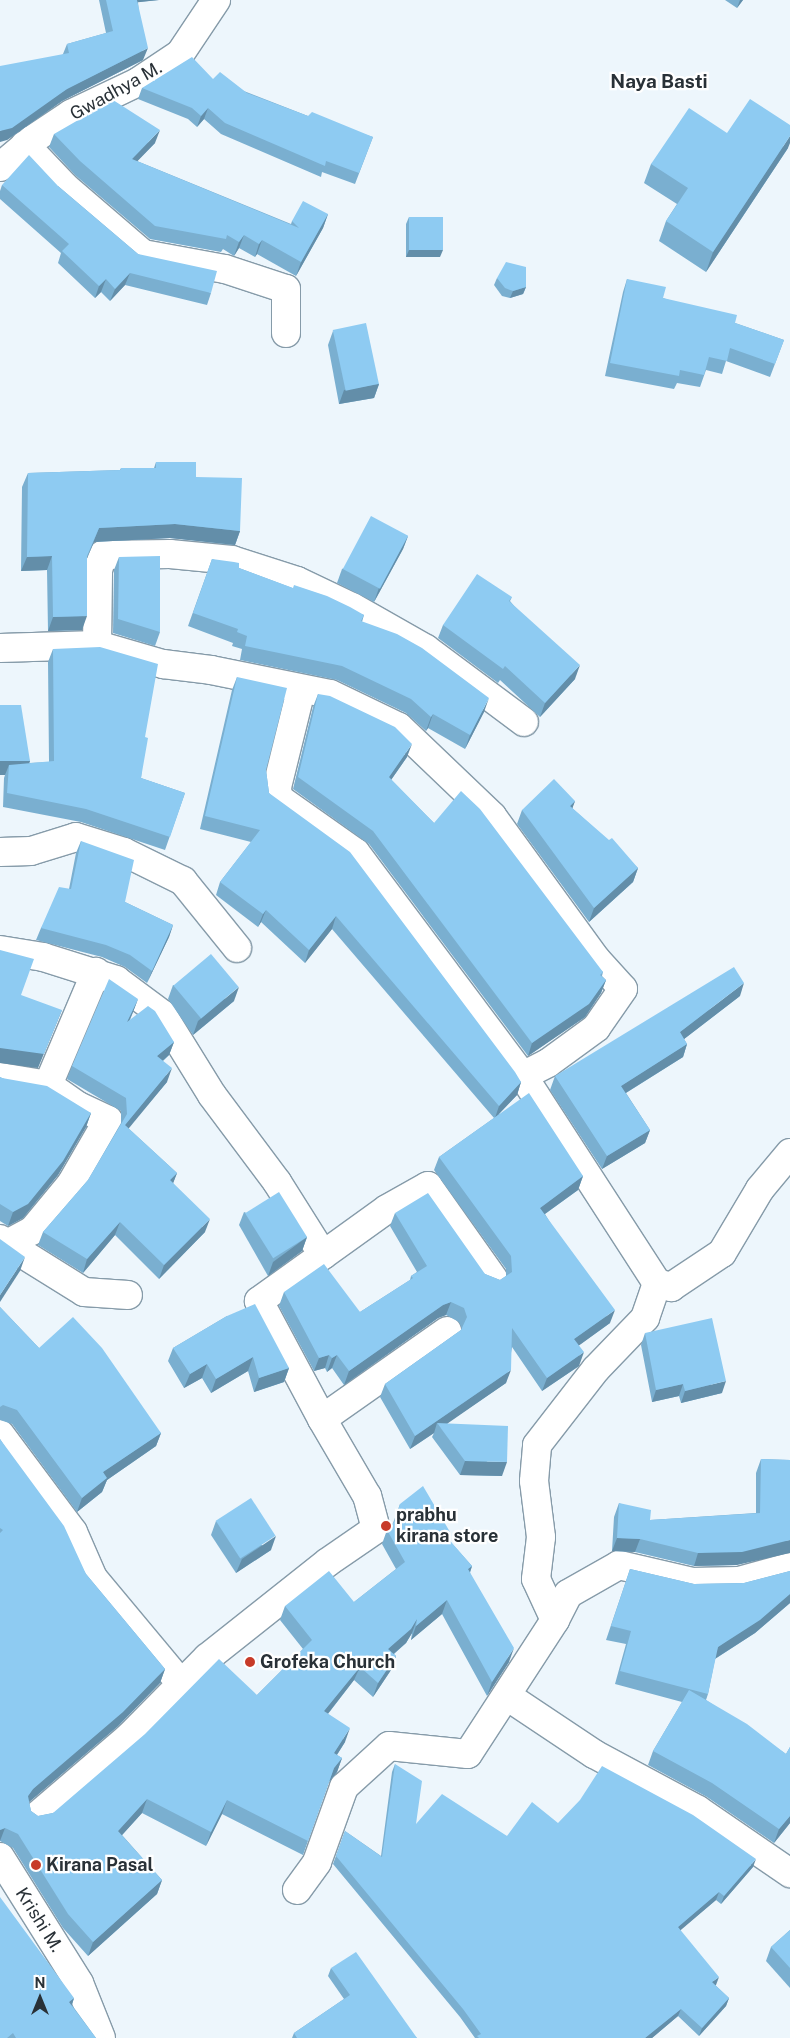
<!DOCTYPE html>
<html>
<head>
<meta charset="utf-8">
<style>
  body { margin:0 }
  #map { position:relative; width:790px; height:2038px; overflow:hidden; background:#edf6fc; font-family:"Public Sans",sans-serif }
  div>[style] { position:absolute }
  .roads { filter:drop-shadow(1px 0 #869ba9) drop-shadow(-1px 0 #869ba9) drop-shadow(0 1px #869ba9) drop-shadow(0 -1px #869ba9) }
  .minor>* { height:28px; margin:-14px; padding:0 14px; transform-origin:14px; border-radius:14px; background:#fff }
  .wall>* { inset:0; background:#7aafd0 }
  .shaded-wall>* { inset:0; background:#638ea9 }
  .building>* { inset:0; background:#8ecbf2; transform-origin:0 0 }
  .dots>* { width:14px; height:14px; translate:-50% -50%; box-sizing:border-box; border:2px solid #fff; border-radius:50% }
  span { translate:-50% -50%; white-space:nowrap; text-align:center; line-height:1.15; -webkit-text-stroke:4.5px #fff; paint-order:stroke }
  .street-label { font-size:18px; color:#293137 }
  .poi-label { font-size:18px; color:#293137; font-weight:700 }
  .left { translate:0 -50%; text-align:left }
  .neighbourhood-label { font-size:19px; color:#293137; font-weight:700 }
  .north { position:absolute; left:15px; top:1973px; width:50px; height:50px; -webkit-text-stroke:4px #fff; paint-order:stroke; rotate:0deg; font-size:14px; font-weight:700; line-height:20px; text-align:center; color:#293137 }
  .north::after { content:''; display:block; margin:auto; width:18px; height:22px; background:#293137; clip-path:polygon(50% 0,100% 100%,50% 72%,0 100%) }
</style>
</head>
<body>
<div id="map">
  <div class="roads">
    <div class="minor">
      <i style="left:25px;top:145px;width:57px;rotate:46.4deg"></i>
      <i style="left:64px;top:186px;width:104px;rotate:40.7deg"></i>
      <i style="left:143px;top:254px;width:83px;rotate:10.4deg"></i>
      <i style="left:225px;top:269px;width:64px;rotate:18.2deg"></i>
      <i style="left:286px;top:289px;width:44px;rotate:90deg"></i>
      <i style="left:0;top:167px;width:42px;rotate:-40.2deg"></i>
      <i style="left:32px;top:140px;width:47px;rotate:-33.7deg"></i>
      <i style="left:71px;top:114px;width:74px;rotate:-25.5deg"></i>
      <i style="left:138px;top:82px;width:50px;rotate:-33.7deg"></i>
      <i style="left:180px;top:54px;width:65px;rotate:-56.3deg"></i>
      <i style="left:97px;top:645px;width:69px;rotate:16.1deg"></i>
      <i style="left:163px;top:664px;width:48px;rotate:7.1deg"></i>
      <i style="left:211px;top:670px;width:121px;rotate:11.4deg"></i>
      <i style="left:330px;top:694px;width:76px;rotate:25.6deg"></i>
      <i style="left:399px;top:727px;width:129px;rotate:43.7deg"></i>
      <i style="left:492px;top:816px;width:177px;rotate:54deg"></i>
      <i style="left:596px;top:959px;width:40px;rotate:48deg"></i>
      <i style="left:623px;top:989px;width:47px;rotate:124.7deg"></i>
      <i style="left:596px;top:1028px;width:59px;rotate:143.9deg"></i>
      <i style="left:548px;top:1063px;width:28px;rotate:153deg"></i>
      <i style="left:523px;top:1076px;width:247px;rotate:57.1deg"></i>
      <i style="left:657px;top:1283px;width:15px;rotate:16deg"></i>
      <i style="left:671px;top:1287px;width:61px;rotate:-33.7deg"></i>
      <i style="left:722px;top:1253px;width:74px;rotate:-59.3deg"></i>
      <i style="left:760px;top:1189px;width:47px;rotate:-50.2deg"></i>
      <i style="left:0;top:648px;width:97px;rotate:-1.8deg"></i>
      <i style="left:97px;top:645px;width:75px;rotate:-89.2deg"></i>
      <i style="left:98px;top:570px;width:16px;rotate:-72deg"></i>
      <i style="left:103px;top:555px;width:67px;rotate:-0.9deg"></i>
      <i style="left:170px;top:554px;width:62px;rotate:5.5deg"></i>
      <i style="left:232px;top:560px;width:68px;rotate:17.9deg"></i>
      <i style="left:297px;top:581px;width:61px;rotate:25.3deg"></i>
      <i style="left:352px;top:607px;width:85px;rotate:29.6deg"></i>
      <i style="left:426px;top:649px;width:122px;rotate:36.7deg"></i>
      <i style="left:301px;top:690px;width:100px;rotate:103.9deg"></i>
      <i style="left:277px;top:787px;width:11px;rotate:85deg"></i>
      <i style="left:278px;top:798px;width:95px;rotate:35.2deg"></i>
      <i style="left:356px;top:853px;width:279px;rotate:53.2deg"></i>
      <i style="left:0;top:852px;width:31px;rotate:-2deg"></i>
      <i style="left:31px;top:851px;width:47px;rotate:-17.3deg"></i>
      <i style="left:76px;top:837px;width:50px;rotate:17.4deg"></i>
      <i style="left:124px;top:852px;width:66px;rotate:26.2deg"></i>
      <i style="left:183px;top:881px;width:86px;rotate:51.1deg"></i>
      <i style="left:0;top:950px;width:44px;rotate:9.2deg"></i>
      <i style="left:43px;top:957px;width:77px;rotate:17.5deg"></i>
      <i style="left:116px;top:980px;width:57px;rotate:36.5deg"></i>
      <i style="left:162px;top:1014px;width:95px;rotate:58.3deg"></i>
      <i style="left:212px;top:1095px;width:109px;rotate:53.2deg"></i>
      <i style="left:277px;top:1182px;width:86px;rotate:57.8deg"></i>
      <i style="left:323px;top:1255px;width:79px;rotate:-35.7deg"></i>
      <i style="left:387px;top:1209px;width:47px;rotate:-29.3deg"></i>
      <i style="left:428px;top:1186px;width:113px;rotate:54.8deg"></i>
      <i style="left:0;top:1077px;width:49px;rotate:9.5deg"></i>
      <i style="left:48px;top:1085px;width:123px;rotate:-67deg"></i>
      <i style="left:0;top:1239px;width:9px;rotate:36deg"></i>
      <i style="left:7px;top:1244px;width:30px;rotate:-28deg"></i>
      <i style="left:33px;top:1230px;width:60px;rotate:-50.4deg"></i>
      <i style="left:71px;top:1184px;width:74px;rotate:-60deg"></i>
      <i style="left:108px;top:1120px;width:33px;rotate:-155deg"></i>
      <i style="left:78px;top:1106px;width:37px;rotate:-145deg"></i>
      <i style="left:7px;top:1244px;width:91px;rotate:31.9deg"></i>
      <i style="left:84px;top:1292px;width:44px;rotate:3.9deg"></i>
      <i style="left:323px;top:1255px;width:79px;rotate:144.3deg"></i>
      <i style="left:259px;top:1301px;width:134px;rotate:61.9deg"></i>
      <i style="left:322px;top:1419px;width:153px;rotate:-35.1deg"></i>
      <i style="left:0;top:1434px;width:122px;rotate:53.3deg"></i>
      <i style="left:73px;top:1532px;width:50px;rotate:66.5deg"></i>
      <i style="left:93px;top:1578px;width:139px;rotate:50.2deg"></i>
      <i style="left:555px;top:1620px;width:45px;rotate:-114.9deg"></i>
      <i style="left:536px;top:1579px;width:42px;rotate:-83.2deg"></i>
      <i style="left:541px;top:1537px;width:56px;rotate:-97.1deg"></i>
      <i style="left:534px;top:1481px;width:36px;rotate:-85deg"></i>
      <i style="left:537px;top:1445px;width:96px;rotate:-52.2deg"></i>
      <i style="left:596px;top:1369px;width:71px;rotate:-46.1deg"></i>
      <i style="left:645px;top:1318px;width:37px;rotate:-71deg"></i>
      <i style="left:507px;top:1696px;width:105px;rotate:33.7deg"></i>
      <i style="left:594px;top:1754px;width:118px;rotate:28.3deg"></i>
      <i style="left:698px;top:1810px;width:112px;rotate:34.4deg"></i>
      <i style="left:38px;top:1815px;width:120px;rotate:-40.6deg"></i>
      <i style="left:129px;top:1737px;width:111px;rotate:-45.4deg"></i>
      <i style="left:207px;top:1658px;width:154px;rotate:-38.4deg"></i>
      <i style="left:328px;top:1562px;width:58px;rotate:-34.5deg"></i>
      <i style="left:376px;top:1529px;width:34px;rotate:-105deg"></i>
      <i style="left:367px;top:1496px;width:89px;rotate:-120.3deg"></i>
      <i style="left:0;top:1857px;width:149px;rotate:57.9deg"></i>
      <i style="left:79px;top:1983px;width:59px;rotate:68.2deg"></i>
      <i style="left:297px;top:1890px;width:34px;rotate:-54deg"></i>
      <i style="left:317px;top:1862px;width:80px;rotate:-70.2deg"></i>
      <i style="left:344px;top:1787px;width:61px;rotate:-42.3deg"></i>
      <i style="left:389px;top:1746px;width:79px;rotate:5.8deg"></i>
      <i style="left:468px;top:1754px;width:160px;rotate:-57deg"></i>
      <i style="left:555px;top:1620px;width:29px;rotate:-63deg"></i>
      <i style="left:568px;top:1594px;width:59px;rotate:-29.6deg"></i>
      <i style="left:619px;top:1565px;width:75px;rotate:13.1deg"></i>
      <i style="left:692px;top:1582px;width:47px;rotate:-1.2deg"></i>
      <i style="left:739px;top:1581px;width:53px;rotate:-15.4deg"></i>
    </div>
  </div>
  <div class="wall">
    <i style="clip-path:polygon(99px 0,159px 0,138px 2px,143px 60px,62px 101px,7px 140px,63px 54px,67px 44px,106px 33px)"></i>
    <i style="clip-path:polygon(725px 0,743px 0,737px 8px)"></i>
    <i style="clip-path:polygon(213px 79px,308px 116px,373px 137px,355px 184px,322px 172px,321px 177px,221px 134px,204px 119px,197px 127px,188px 119px,138px 99px,142px 88px)"></i>
    <i style="clip-path:polygon(727px 133px,788px 148px,706px 272px,659px 241px,666px 221px,677px 204px,644px 183px,651px 164px)"></i>
    <i style="clip-path:polygon(54px 134px,155px 143px,137px 161px,291px 224px,292px 221px,328px 214px,323px 228px,296px 276px,257px 254px,255px 257px,239px 248px,234px 256px,223px 249px,221px 252px,150px 239px,75px 175px,49px 147px)"></i>
    <i style="clip-path:polygon(2px 185px,58px 186px,138px 254px,211px 293px,207px 305px,125px 285px,110px 301px,101px 292px,95px 298px,58px 263px,61px 253px,0 199px,0 191px)"></i>
    <i style="clip-path:polygon(409px 217px,440px 257px,406px 257px,406px 224px)"></i>
    <i style="clip-path:polygon(497px 278px,526px 287px,523px 294px,510px 298px,502px 296px,494px 285px)"></i>
    <i style="clip-path:polygon(627px 279px,663px 298px,784px 340px,770px 377px,726px 361px,722px 374px,706px 370px,700px 387px,677px 383px,674px 389px,605px 376px,623px 292px)"></i>
    <i style="clip-path:polygon(333px 331px,379px 384px,374px 398px,339px 404px,328px 345px)"></i>
    <i style="clip-path:polygon(156px 462px,196px 477px,240px 531px,235px 545px,170px 538px,94px 542px,87px 558px,82px 630px,48px 631px,47px 570px,21px 571px,22px 487px,28px 473px,120px 470px,121px 468px,154px 468px)"></i>
    <i style="clip-path:polygon(408px 536px,403px 549px,374px 602px,337px 583px,342px 569px)"></i>
    <i style="clip-path:polygon(119px 557px,160px 632px,155px 646px,113px 633px,114px 570px)"></i>
    <i style="clip-path:polygon(212px 559px,239px 568px,364px 615px,362px 622px,484px 712px,465px 749px,428px 728px,426px 731px,406px 713px,337px 680px,240px 660px,242px 649px,232px 646px,233px 643px,188px 626px)"></i>
    <i style="clip-path:polygon(512px 597px,510px 601px,575px 679px,540px 717px,500px 680px,498px 683px,438px 638px,443px 625px)"></i>
    <i style="clip-path:polygon(53px 649px,145px 737px,141px 778px,185px 793px,165px 850px,81px 822px,3px 807px,4px 778px,5px 775px,0 775px,0 705px,30px 761px,29px 763px,49px 762px,48px 662px)"></i>
    <i style="clip-path:polygon(237px 677px,266px 770px,269px 793px,521px 1082px,517px 1095px,499px 1114px,583px 1176px,578px 1190px,545px 1214px,610px 1323px,579px 1345px,579px 1366px,542px 1391px,512px 1347px,506px 1383px,447px 1423px,502px 1476px,460px 1475px,432px 1437px,434px 1433px,410px 1449px,380px 1397px,385px 1384px,461px 1330px,462px 1329px,459px 1322px,446px 1315px,438px 1318px,344px 1385px,332px 1368px,327px 1372px,325px 1368px,314px 1371px,279px 1306px,284px 1292px,360px 1312px,410px 1280px,411px 1276px,417px 1272px,390px 1226px,395px 1213px,485px 1274px,500px 1280px,506px 1276px,506px 1269px,434px 1170px,439px 1157px,494px 1118px,332px 929px,305px 963px,261px 922px,258px 927px,216px 895px,220px 882px,251px 842px,200px 829px,232px 690px)"></i>
    <i style="clip-path:polygon(318px 694px,407px 757px,391px 780px,434px 823px,603px 972px,602px 976px,606px 980px,601px 993px,585px 1017px,528px 1056px,369px 844px,293px 789px,313px 707px)"></i>
    <i style="clip-path:polygon(575px 801px,572px 808px,638px 868px,633px 882px,589px 922px,517px 824px,522px 810px)"></i>
    <i style="clip-path:polygon(81px 841px,125px 902px,173px 925px,169px 937px,147px 983px,125px 967px,102px 957px,36px 940px,41px 928px,69px 889px,76px 853px)"></i>
    <i style="clip-path:polygon(173px 985px,234px 1001px,193px 1035px,168px 999px)"></i>
    <i style="clip-path:polygon(740px 996px,684px 1039px,687px 1044px,683px 1057px,626px 1093px,650px 1130px,645px 1143px,602px 1169px,550px 1090px,555px 1076px)"></i>
    <i style="clip-path:polygon(138px 999px,130px 1020px,174px 1042px,169px 1055px,163px 1061px,167px 1082px,128px 1128px,177px 1173px,173px 1183px,205px 1232px,159px 1279px,115px 1235px,83px 1273px,38px 1245px,43px 1232px,88px 1180px,121px 1123px,121px 1111px,67px 1079px,72px 1066px)"></i>
    <i style="clip-path:polygon(0 1077px,2px 1078px,91px 1113px,86px 1127px,58px 1175px,23px 1218px,8px 1226px,0 1221px)"></i>
    <i style="clip-path:polygon(244px 1212px,307px 1237px,302px 1251px,268px 1276px,239px 1225px)"></i>
    <i style="clip-path:polygon(0 1307px,39px 1348px,161px 1433px,156px 1446px,107px 1480px,102px 1492px,77px 1512px,12px 1424px,0 1420px)"></i>
    <i style="clip-path:polygon(227px 1316px,289px 1368px,284px 1382px,254px 1392px,248px 1371px,211px 1393px,202px 1378px,184px 1388px,168px 1361px,173px 1348px)"></i>
    <i style="clip-path:polygon(645px 1333px,722px 1393px,681px 1403px,679px 1396px,652px 1402px,641px 1345px)"></i>
    <i style="clip-path:polygon(0 1439px,86px 1574px,165px 1669px,160px 1683px,118px 1726px,29px 1802px,31px 1811px,38px 1816px,53px 1813px,257px 1695px,303px 1649px,280px 1620px,285px 1606px,354px 1602px,396px 1569px,382px 1544px,387px 1530px,393px 1523px,400px 1504px,450px 1532px,448px 1539px,472px 1566px,470px 1573px,509px 1662px,487px 1696px,442px 1614px,411px 1640px,412px 1633px,406px 1643px,394px 1654px,396px 1656px,391px 1670px,373px 1697px,354px 1680px,328px 1714px,345px 1742px,337px 1755px,342px 1758px,337px 1772px,329px 1782px,303px 1855px,222px 1814px,206px 1846px,142px 1813px,122px 1835px,162px 1880px,157px 1894px,88px 1956px,63px 1928px,13px 1848px,0 1841px)"></i>
    <i style="clip-path:polygon(761px 1459px,790px 1460px,737px 1565px,694px 1566px,635px 1552px,612px 1551px,614px 1517px,619px 1503px,650px 1520px,756px 1513px,756px 1473px)"></i>
    <i style="clip-path:polygon(216px 1521px,271px 1550px,236px 1573px,211px 1535px)"></i>
    <i style="clip-path:polygon(630px 1569px,694px 1584px,744px 1583px,790px 1571px,790px 1603px,755px 1633px,715px 1659px,708px 1694px,706px 1700px,786px 1754px,790px 1747px,790px 1823px,774px 1843px,707px 1797px,648px 1765px,653px 1751px,682px 1702px,615px 1684px,626px 1644px,606px 1640px)"></i>
    <i style="clip-path:polygon(395px 1764px,416px 1824px,507px 1836px,558px 1823px,753px 1867px,721px 1904px,716px 1900px,680px 1930px,716px 1985px,715px 1985px,729px 1998px,726px 2006px,699px 2036px,678px 2016px,652px 2038px,475px 2038px,460px 2017px,333px 1864px,345px 1831px,381px 1856px,392px 1772px)"></i>
    <i style="clip-path:polygon(790px 1930px,790px 1988px,766px 1961px,771px 1947px)"></i>
    <i style="clip-path:polygon(331px 1968px,417px 2038px,292px 2038px,294px 2033px,344px 1999px,328px 1976px)"></i>
    <i style="clip-path:polygon(74px 1998px,72px 2005px,96px 2038px,0 2038px)"></i>
  </div>
  <div class="shaded-wall">
    <i style="clip-path:polygon(132px 0,159px 0,131px 3px)"></i>
    <i style="clip-path:polygon(740px 0,743px 0,737px 8px)"></i>
    <i style="clip-path:polygon(148px 48px,143px 60px,62px 101px,7px 140px,0 142px,0 131px,67px 89px)"></i>
    <i style="clip-path:polygon(208px 108px,204px 119px,197px 127px,201px 116px)"></i>
    <i style="clip-path:polygon(160px 130px,155px 143px,127px 172px,132px 159px)"></i>
    <i style="clip-path:polygon(790px 136px,790px 143px,788px 148px,706px 272px,713px 252px)"></i>
    <i style="clip-path:polygon(328px 214px,323px 228px,296px 276px,301px 262px)"></i>
    <i style="clip-path:polygon(244px 235px,239px 248px,234px 256px,239px 242px)"></i>
    <i style="clip-path:polygon(262px 240px,257px 254px,255px 257px,259px 244px)"></i>
    <i style="clip-path:polygon(409px 250px,443px 250px,440px 257px,406px 257px)"></i>
    <i style="clip-path:polygon(130px 273px,125px 285px,110px 301px,115px 289px)"></i>
    <i style="clip-path:polygon(106px 279px,101px 292px,95px 298px,99px 286px)"></i>
    <i style="clip-path:polygon(526px 287px,523px 294px,510px 298px,513px 291px)"></i>
    <i style="clip-path:polygon(379px 384px,374px 398px,339px 404px,344px 390px)"></i>
    <i style="clip-path:polygon(175px 524px,240px 531px,235px 545px,170px 538px,94px 542px,82px 570px,99px 528px)"></i>
    <i style="clip-path:polygon(408px 536px,403px 549px,374px 602px,379px 588px)"></i>
    <i style="clip-path:polygon(52px 556px,47px 570px,21px 571px,27px 557px)"></i>
    <i style="clip-path:polygon(87px 616px,82px 630px,48px 631px,53px 617px)"></i>
    <i style="clip-path:polygon(580px 665px,575px 679px,540px 717px,545px 703px)"></i>
    <i style="clip-path:polygon(489px 698px,484px 712px,465px 749px,470px 735px)"></i>
    <i style="clip-path:polygon(433px 714px,428px 728px,426px 731px,431px 717px)"></i>
    <i style="clip-path:polygon(412px 744px,407px 757px,384px 790px,389px 777px)"></i>
    <i style="clip-path:polygon(0 761px,30px 761px,25px 775px,9px 765px,5px 775px,0 775px)"></i>
    <i style="clip-path:polygon(575px 801px,570px 815px,570px 806px)"></i>
    <i style="clip-path:polygon(638px 868px,633px 882px,589px 922px,594px 908px)"></i>
    <i style="clip-path:polygon(266px 910px,261px 922px,258px 927px,263px 914px)"></i>
    <i style="clip-path:polygon(336px 916px,332px 929px,305px 963px,309px 950px)"></i>
    <i style="clip-path:polygon(173px 925px,169px 937px,147px 983px,152px 971px)"></i>
    <i style="clip-path:polygon(606px 980px,601px 993px,585px 1017px,528px 1056px,532px 1043px)"></i>
    <i style="clip-path:polygon(744px 983px,740px 996px,675px 1046px,680px 1032px)"></i>
    <i style="clip-path:polygon(239px 987px,234px 1001px,193px 1035px,198px 1021px)"></i>
    <i style="clip-path:polygon(138px 999px,133px 1012px,123px 1035px,127px 1022px)"></i>
    <i style="clip-path:polygon(62px 1010px,38px 1068px,0 1063px,0 1048px)"></i>
    <i style="clip-path:polygon(174px 1042px,169px 1055px,152px 1070px,157px 1056px)"></i>
    <i style="clip-path:polygon(687px 1044px,683px 1057px,616px 1099px,621px 1086px)"></i>
    <i style="clip-path:polygon(172px 1068px,167px 1082px,120px 1139px,125px 1125px)"></i>
    <i style="clip-path:polygon(521px 1082px,517px 1095px,495px 1118px,499px 1106px)"></i>
    <i style="clip-path:polygon(91px 1113px,86px 1127px,58px 1175px,23px 1218px,8px 1226px,13px 1212px)"></i>
    <i style="clip-path:polygon(650px 1130px,645px 1143px,602px 1169px,607px 1156px)"></i>
    <i style="clip-path:polygon(177px 1173px,172px 1186px,170px 1180px)"></i>
    <i style="clip-path:polygon(583px 1176px,578px 1190px,535px 1221px,540px 1208px)"></i>
    <i style="clip-path:polygon(210px 1219px,205px 1232px,159px 1279px,164px 1265px)"></i>
    <i style="clip-path:polygon(120px 1222px,115px 1235px,83px 1273px,87px 1259px)"></i>
    <i style="clip-path:polygon(307px 1237px,302px 1251px,268px 1276px,273px 1262px)"></i>
    <i style="clip-path:polygon(25px 1257px,20px 1271px,0 1302px,0 1295px)"></i>
    <i style="clip-path:polygon(451px 1302px,446px 1315px,438px 1318px,344px 1385px,349px 1371px,443px 1305px)"></i>
    <i style="clip-path:polygon(615px 1310px,610px 1323px,570px 1352px,574px 1339px)"></i>
    <i style="clip-path:polygon(584px 1352px,579px 1366px,542px 1391px,547px 1378px)"></i>
    <i style="clip-path:polygon(329px 1355px,325px 1368px,314px 1371px,319px 1358px)"></i>
    <i style="clip-path:polygon(337px 1355px,332px 1368px,327px 1372px,332px 1358px)"></i>
    <i style="clip-path:polygon(253px 1357px,248px 1371px,211px 1393px,216px 1379px)"></i>
    <i style="clip-path:polygon(207px 1364px,202px 1378px,184px 1388px,190px 1374px)"></i>
    <i style="clip-path:polygon(289px 1368px,284px 1382px,254px 1392px,259px 1378px)"></i>
    <i style="clip-path:polygon(511px 1370px,506px 1383px,441px 1428px,437px 1423px,434px 1433px,410px 1449px,415px 1436px)"></i>
    <i style="clip-path:polygon(726px 1381px,722px 1393px,681px 1403px,685px 1391px)"></i>
    <i style="clip-path:polygon(683px 1384px,679px 1396px,652px 1402px,656px 1390px)"></i>
    <i style="clip-path:polygon(161px 1433px,156px 1446px,107px 1480px,102px 1492px,77px 1512px,82px 1498px,103px 1472px)"></i>
    <i style="clip-path:polygon(465px 1461px,507px 1462px,502px 1476px,460px 1475px)"></i>
    <i style="clip-path:polygon(450px 1532px,445px 1546px,445px 1535px)"></i>
    <i style="clip-path:polygon(276px 1536px,271px 1550px,236px 1573px,242px 1559px)"></i>
    <i style="clip-path:polygon(617px 1538px,640px 1539px,635px 1552px,612px 1551px)"></i>
    <i style="clip-path:polygon(790px 1540px,790px 1553px,737px 1565px,694px 1566px,698px 1553px)"></i>
    <i style="clip-path:polygon(472px 1566px,467px 1580px,468px 1569px)"></i>
    <i style="clip-path:polygon(790px 1594px,790px 1603px,755px 1633px,713px 1660px,718px 1647px)"></i>
    <i style="clip-path:polygon(447px 1600px,442px 1614px,411px 1640px,416px 1626px)"></i>
    <i style="clip-path:polygon(417px 1619px,412px 1633px,406px 1643px,383px 1663px,388px 1649px)"></i>
    <i style="clip-path:polygon(514px 1648px,509px 1662px,487px 1696px,492px 1682px)"></i>
    <i style="clip-path:polygon(396px 1656px,391px 1670px,373px 1697px,378px 1683px)"></i>
    <i style="clip-path:polygon(360px 1667px,354px 1680px,319px 1725px,324px 1711px)"></i>
    <i style="clip-path:polygon(165px 1669px,160px 1683px,118px 1726px,28px 1803px,28px 1796px,33px 1789px)"></i>
    <i style="clip-path:polygon(350px 1728px,345px 1742px,329px 1767px,334px 1753px)"></i>
    <i style="clip-path:polygon(342px 1758px,337px 1772px,329px 1782px,334px 1768px)"></i>
    <i style="clip-path:polygon(147px 1799px,142px 1813px,113px 1845px,118px 1831px)"></i>
    <i style="clip-path:polygon(227px 1800px,222px 1814px,206px 1846px,211px 1832px)"></i>
    <i style="clip-path:polygon(790px 1816px,790px 1823px,774px 1843px,779px 1829px)"></i>
    <i style="clip-path:polygon(5px 1828px,0 1841px,0 1830px)"></i>
    <i style="clip-path:polygon(756px 1859px,753px 1867px,721px 1904px,724px 1896px)"></i>
    <i style="clip-path:polygon(162px 1880px,157px 1894px,88px 1956px,93px 1942px)"></i>
    <i style="clip-path:polygon(719px 1892px,716px 1900px,675px 1935px,678px 1927px)"></i>
    <i style="clip-path:polygon(719px 1977px,716px 1985px,709px 1990px,712px 1982px)"></i>
    <i style="clip-path:polygon(74px 1998px,69px 2013px,69px 2002px)"></i>
    <i style="clip-path:polygon(729px 1998px,726px 2006px,699px 2036px,702px 2028px)"></i>
    <i style="clip-path:polygon(681px 2009px,678px 2016px,652px 2038px,645px 2038px)"></i>
  </div>
  <div class="building">
    <i style="clip-path:polygon(106px 0,137px 0,148px 48px,67px 89px,12px 128px,0 131px,0 66px,69px 53px,67px 44px,113px 31px)"></i>
    <i style="clip-path:polygon(192px 57px,213px 79px,220px 72px,247px 93px,308px 116px,312px 112px,373px 137px,359px 173px,326px 161px,325px 166px,225px 123px,208px 108px,201px 116px,192px 108px,142px 88px)"></i>
    <i style="clip-path:polygon(750px 99px,790px 125px,790px 136px,713px 252px,666px 221px,688px 188px,651px 164px,689px 108px,727px 133px)"></i>
    <i style="clip-path:polygon(113px 100px,160px 130px,132px 159px,299px 228px,292px 221px,303px 201px,328px 214px,301px 262px,262px 240px,259px 244px,244px 235px,239px 242px,227px 235px,226px 239px,155px 226px,80px 161px,54px 134px)"></i>
    <i style="clip-path:polygon(29px 155px,58px 186px,138px 254px,217px 271px,211px 293px,130px 273px,115px 289px,106px 279px,99px 286px,62px 251px,69px 244px,2px 185px)"></i>
    <i style="left:409px;top:217px;width:34px;height:33px"></i>
    <i style="clip-path:polygon(506px 262px,526px 267px,526px 287px,513px 291px,505px 288px,497px 278px)"></i>
    <i style="clip-path:polygon(627px 279px,666px 287px,663px 298px,737px 315px,735px 323px,784px 340px,775px 364px,730px 348px,727px 361px,709px 357px,704px 375px,680px 370px,679px 376px,610px 363px)"></i>
    <i style="left:366px;top:323px;width:62px;height:34px;rotate:78deg"></i>
    <i style="clip-path:polygon(156px 462px,196px 462px,196px 477px,242px 478px,240px 531px,175px 524px,99px 528px,87px 556px,87px 616px,53px 617px,52px 556px,27px 557px,28px 473px,121px 470px,121px 468px,156px 468px)"></i>
    <i style="left:371px;top:516px;width:42px;height:60px;rotate:28deg"></i>
    <i style="clip-path:polygon(160px 556px,160px 632px,118px 619px,119px 557px)"></i>
    <i style="clip-path:polygon(212px 559px,234px 562px,239px 563px,239px 568px,293px 588px,294px 585px,327px 596px,350px 607px,364px 615px,361px 621px,397px 634px,422px 648px,489px 698px,470px 735px,433px 714px,431px 717px,411px 699px,342px 666px,245px 646px,247px 636px,237px 632px,238px 629px,193px 613px)"></i>
    <i style="clip-path:polygon(477px 574px,512px 597px,509px 601px,580px 665px,545px 703px,505px 666px,503px 669px,443px 625px)"></i>
    <i style="clip-path:polygon(100px 647px,158px 664px,145px 737px,148px 738px,141px 778px,185px 793px,170px 837px,86px 809px,7px 793px,9px 765px,54px 761px,53px 649px)"></i>
    <i style="clip-path:polygon(237px 677px,287px 688px,266px 770px,269px 793px,350px 852px,515px 1072px,521px 1082px,499px 1106px,336px 916px,309px 950px,266px 910px,263px 914px,220px 882px,260px 830px,205px 816px)"></i>
    <i style="clip-path:polygon(318px 694px,330px 696px,395px 727px,412px 744px,389px 777px,434px 823px,461px 791px,480px 809px,603px 972px,600px 975px,606px 980px,589px 1004px,532px 1043px,373px 831px,298px 777px)"></i>
    <i style="clip-path:polygon(0 705px,21px 705px,30px 761px,0 761px)"></i>
    <i style="clip-path:polygon(554px 779px,575px 801px,570px 806px,609px 840px,612px 838px,638px 868px,594px 908px,522px 810px)"></i>
    <i style="clip-path:polygon(81px 841px,134px 860px,125px 902px,173px 925px,152px 971px,130px 955px,106px 945px,41px 928px,59px 887px,71px 889px)"></i>
    <i style="clip-path:polygon(0 950px,34px 959px,21px 995px,62px 1010px,44px 1054px,0 1048px)"></i>
    <i style="left:211px;top:954px;width:43px;height:49px;rotate:50deg"></i>
    <i style="clip-path:polygon(734px 967px,744px 983px,680px 1032px,687px 1044px,621px 1086px,650px 1130px,607px 1156px,555px 1076px)"></i>
    <i style="clip-path:polygon(109px 979px,138px 999px,127px 1022px,148px 1006px,155px 1011px,174px 1042px,157px 1056px,172px 1068px,125px 1125px,177px 1173px,170px 1180px,210px 1219px,164px 1265px,120px 1222px,87px 1259px,43px 1232px,88px 1180px,127px 1114px,126px 1098px,72px 1066px)"></i>
    <i style="clip-path:polygon(0 1077px,2px 1078px,47px 1086px,91px 1113px,63px 1161px,28px 1204px,13px 1212px,0 1204px)"></i>
    <i style="clip-path:polygon(529px 1093px,583px 1176px,540px 1208px,615px 1310px,574px 1339px,584px 1352px,547px 1378px,512px 1328px,511px 1370px,415px 1436px,385px 1384px,461px 1330px,467px 1317px,464px 1308px,451px 1302px,443px 1305px,349px 1371px,337px 1355px,332px 1358px,329px 1355px,319px 1358px,284px 1292px,324px 1264px,360px 1312px,413px 1278px,411px 1276px,427px 1266px,395px 1213px,428px 1193px,485px 1274px,500px 1280px,512px 1272px,511px 1256px,439px 1157px)"></i>
    <i style="left:279px;top:1192px;width:53px;height:40px;rotate:58deg"></i>
    <i style="clip-path:polygon(0 1239px,25px 1257px,0 1295px)"></i>
    <i style="clip-path:polygon(255px 1304px,289px 1368px,259px 1378px,253px 1357px,216px 1379px,207px 1364px,190px 1374px,173px 1348px,227px 1316px)"></i>
    <i style="clip-path:polygon(0 1307px,39px 1348px,73px 1317px,102px 1348px,161px 1433px,103px 1472px,107px 1478px,82px 1498px,17px 1410px,3px 1405px,0 1407px)"></i>
    <i style="clip-path:polygon(712px 1318px,726px 1381px,685px 1391px,683px 1384px,656px 1390px,645px 1333px)"></i>
    <i style="clip-path:polygon(437px 1423px,508px 1426px,507px 1462px,465px 1461px)"></i>
    <i style="clip-path:polygon(0 1439px,64px 1526px,86px 1574px,165px 1669px,123px 1712px,33px 1789px,28px 1796px,31px 1811px,38px 1816px,53px 1813px,145px 1734px,219px 1659px,257px 1695px,312px 1640px,285px 1606px,329px 1571px,354px 1602px,405px 1562px,387px 1530px,395px 1521px,400px 1504px,423px 1486px,450px 1532px,445px 1535px,472px 1566px,468px 1569px,514px 1648px,492px 1682px,447px 1600px,416px 1626px,417px 1619px,411px 1629px,388px 1649px,396px 1656px,378px 1683px,360px 1667px,324px 1711px,350px 1728px,334px 1753px,342px 1758px,334px 1768px,308px 1841px,227px 1800px,211px 1832px,147px 1799px,118px 1831px,162px 1880px,93px 1942px,68px 1914px,18px 1834px,5px 1828px,0 1830px,0 1533px,3px 1530px,0 1528px)"></i>
    <i style="clip-path:polygon(761px 1459px,790px 1460px,790px 1540px,742px 1552px,698px 1553px,640px 1539px,617px 1538px,619px 1503px,651px 1510px,650px 1520px,760px 1513px)"></i>
    <i style="left:251px;top:1498px;width:45px;height:42px;rotate:57deg"></i>
    <i style="clip-path:polygon(630px 1569px,694px 1584px,744px 1583px,790px 1571px,790px 1594px,760px 1620px,718px 1647px,708px 1694px,620px 1671px,631px 1631px,611px 1626px)"></i>
    <i style="clip-path:polygon(689px 1690px,747px 1724px,786px 1754px,790px 1747px,790px 1816px,779px 1829px,712px 1783px,653px 1751px)"></i>
    <i style="clip-path:polygon(395px 1764px,422px 1781px,416px 1824px,442px 1794px,507px 1836px,532px 1802px,558px 1823px,580px 1800px,602px 1766px,693px 1815px,756px 1859px,724px 1896px,719px 1892px,678px 1927px,719px 1977px,712px 1982px,729px 1998px,702px 2028px,681px 2009px,645px 2038px,479px 2038px,477px 2036px,481px 2034px,463px 2009px,336px 1856px,345px 1831px,382px 1857px)"></i>
    <i style="clip-path:polygon(0 1897px,74px 1998px,69px 2002px,96px 2038px,16px 2038px,13px 2033px,7px 2038px,0 2038px)"></i>
    <i style="clip-path:polygon(790px 1930px,790px 1968px,771px 1947px)"></i>
    <i style="clip-path:polygon(356px 1952px,417px 2038px,297px 2038px,294px 2033px,350px 1995px,331px 1968px)"></i>
  </div>
  <div class="dots">
    <i style="left:386px;top:1526px;background:#c73b29"></i>
    <i style="left:250px;top:1662px;background:#c73b29"></i>
    <i style="left:36px;top:1865px;background:#c73b29"></i>
  </div>
  <div class="street-label">
    <span style="left:116px;top:91px;rotate:-29deg">Gwadhya M.</span>
    <span style="left:39px;top:1920px;rotate:58deg">Krishi M.</span>
  </div>
  <div class="poi-label">
    <span class="left" style="left:396px;top:1526px">prabhu<br>kirana store</span>
    <span class="left" style="left:260px;top:1662px">Grofeka Church</span>
    <span class="left" style="left:46px;top:1865px">Kirana Pasal</span>
  </div>
  <div class="neighbourhood-label">
    <span style="left:659px;top:82px">Naya Basti</span>
  </div>
  <div class="north">N</div>
</div>
</body>
</html>
